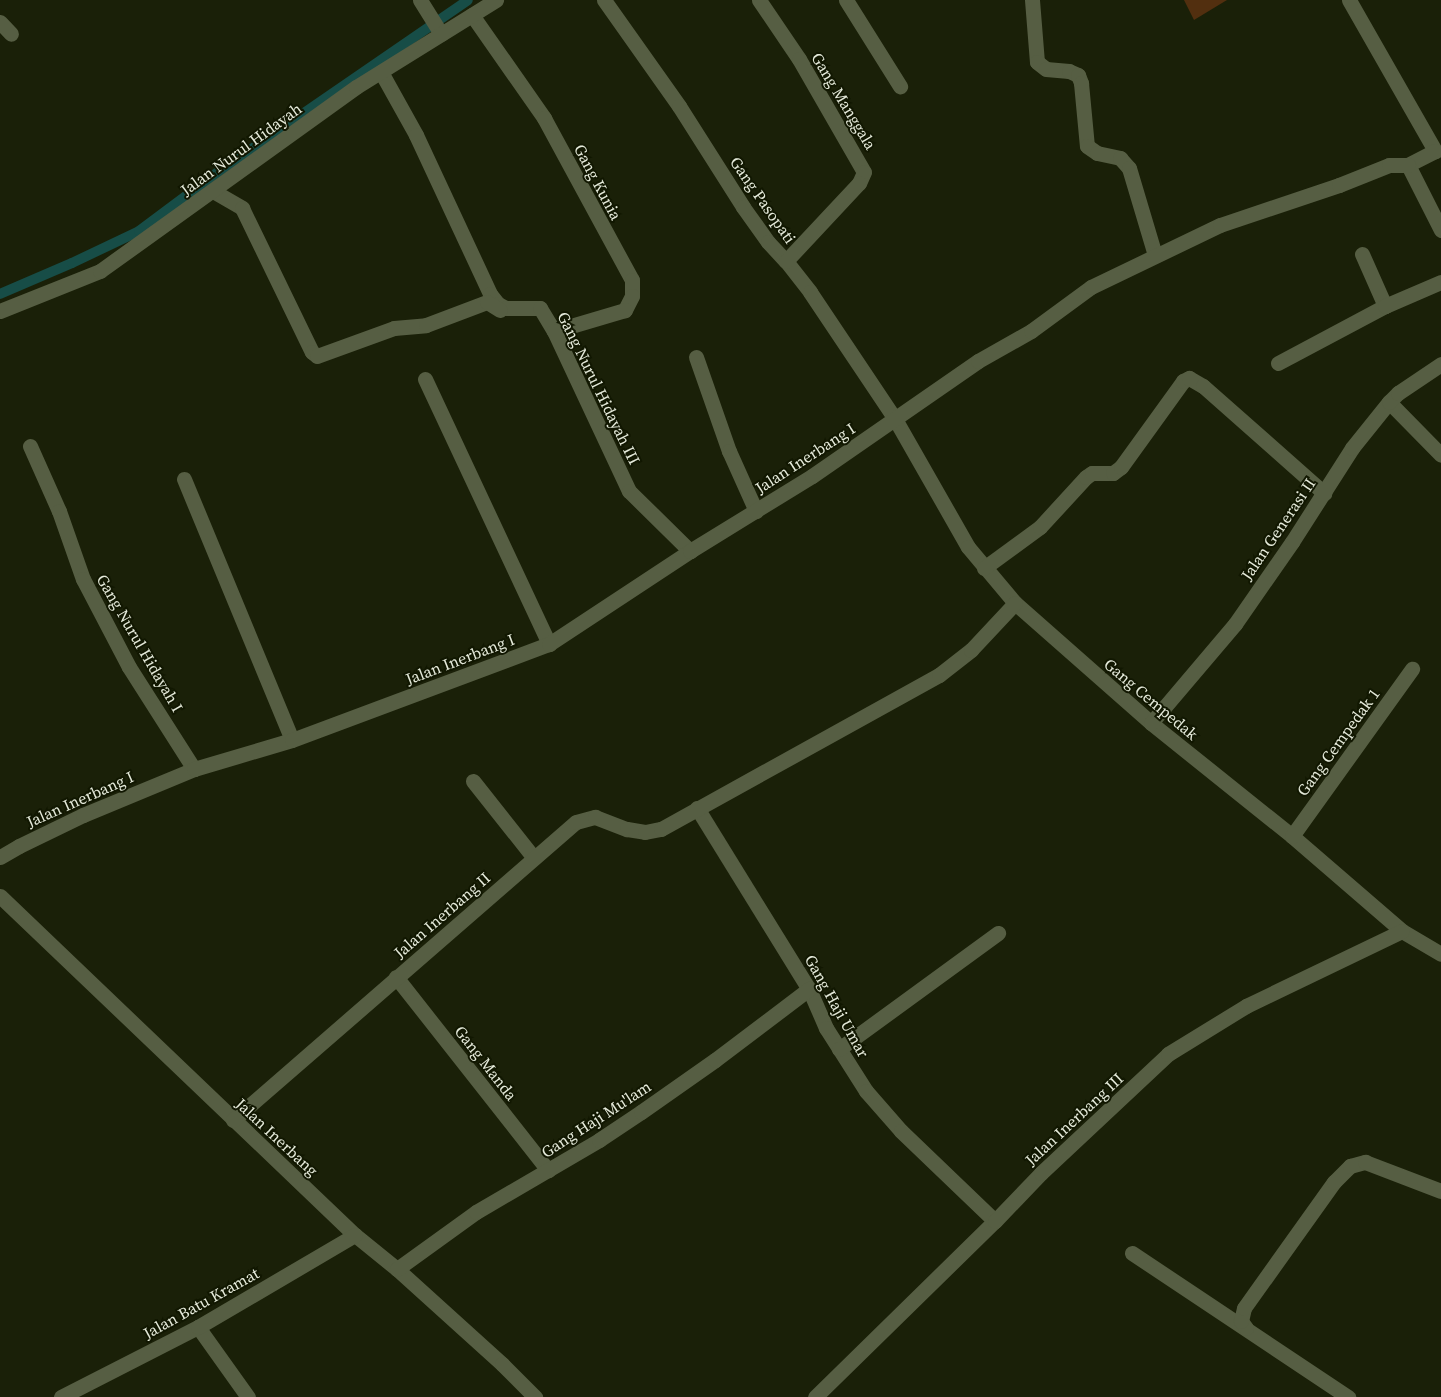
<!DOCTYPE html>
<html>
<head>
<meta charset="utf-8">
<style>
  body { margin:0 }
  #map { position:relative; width:1441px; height:1397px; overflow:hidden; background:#1a2008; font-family:"Source Serif 4",serif }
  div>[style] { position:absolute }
  .green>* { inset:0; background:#522f0f }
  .stream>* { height:10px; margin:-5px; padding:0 5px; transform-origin:5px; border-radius:5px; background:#174d47 }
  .street>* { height:15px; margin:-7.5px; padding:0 7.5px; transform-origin:7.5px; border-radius:7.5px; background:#565e43 }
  span { translate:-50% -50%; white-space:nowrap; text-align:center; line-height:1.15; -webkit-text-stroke:4px #111701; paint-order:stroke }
  .street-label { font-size:16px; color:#e5eada }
</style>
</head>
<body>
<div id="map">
  <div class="green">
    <i style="clip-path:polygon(1184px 0,1227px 0,1194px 20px)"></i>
  </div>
  <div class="stream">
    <i style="left:0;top:294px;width:78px;rotate:-23.3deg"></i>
    <i style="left:72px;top:263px;width:74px;rotate:-25.5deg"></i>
    <i style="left:139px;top:231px;width:99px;rotate:-36.8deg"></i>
    <i style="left:218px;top:172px;width:303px;rotate:-34.5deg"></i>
  </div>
  <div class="street">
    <i style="left:420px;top:0;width:40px;rotate:58deg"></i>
    <i style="left:604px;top:0;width:130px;rotate:54.7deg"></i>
    <i style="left:679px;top:106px;width:120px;rotate:57.6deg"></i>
    <i style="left:743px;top:207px;width:43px;rotate:54.5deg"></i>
    <i style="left:768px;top:242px;width:26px;rotate:47deg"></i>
    <i style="left:786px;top:261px;width:39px;rotate:52deg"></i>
    <i style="left:810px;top:292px;width:153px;rotate:56.2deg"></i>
    <i style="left:895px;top:419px;width:147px;rotate:60.3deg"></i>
    <i style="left:968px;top:547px;width:73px;rotate:50deg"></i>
    <i style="left:1015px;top:603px;width:181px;rotate:41.4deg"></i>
    <i style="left:1151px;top:723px;width:181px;rotate:38.7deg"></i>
    <i style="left:1292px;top:836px;width:145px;rotate:40.8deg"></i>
    <i style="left:1402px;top:931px;width:45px;rotate:30.5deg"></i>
    <i style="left:759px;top:0;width:71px;rotate:55.9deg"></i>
    <i style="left:799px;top:59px;width:130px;rotate:60.1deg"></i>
    <i style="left:864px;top:172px;width:12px;rotate:114deg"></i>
    <i style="left:859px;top:183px;width:107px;rotate:133.1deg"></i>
    <i style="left:846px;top:0;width:102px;rotate:57.9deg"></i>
    <i style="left:1032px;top:0;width:62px;rotate:85.4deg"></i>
    <i style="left:1037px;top:62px;width:11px;rotate:38deg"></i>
    <i style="left:1046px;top:69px;width:23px;rotate:5deg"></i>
    <i style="left:1069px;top:71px;width:10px;rotate:24deg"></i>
    <i style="left:1078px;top:75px;width:9px;rotate:69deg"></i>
    <i style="left:1081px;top:83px;width:63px;rotate:84.6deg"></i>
    <i style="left:1087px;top:146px;width:12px;rotate:35deg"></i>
    <i style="left:1097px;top:153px;width:24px;rotate:12deg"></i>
    <i style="left:1120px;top:158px;width:13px;rotate:48deg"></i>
    <i style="left:1129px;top:168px;width:91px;rotate:73.4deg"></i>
    <i style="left:1349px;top:0;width:174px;rotate:60.3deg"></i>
    <i style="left:1435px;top:151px;width:30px;rotate:153deg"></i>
    <i style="left:1408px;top:165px;width:73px;rotate:63.1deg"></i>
    <i style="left:472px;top:15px;width:126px;rotate:55deg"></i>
    <i style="left:544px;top:118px;width:184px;rotate:61.5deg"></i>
    <i style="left:632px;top:280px;width:16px;rotate:90deg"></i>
    <i style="left:632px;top:296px;width:16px;rotate:117deg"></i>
    <i style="left:625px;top:310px;width:74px;rotate:163.5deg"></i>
    <i style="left:0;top:22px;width:16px;rotate:47deg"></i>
    <i style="left:381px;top:72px;width:72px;rotate:60.9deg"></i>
    <i style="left:416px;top:135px;width:175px;rotate:65deg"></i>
    <i style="left:490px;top:294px;width:13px;rotate:51deg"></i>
    <i style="left:498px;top:304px;width:9px;rotate:27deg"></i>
    <i style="left:506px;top:308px;width:34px"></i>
    <i style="left:540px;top:308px;width:27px;rotate:59deg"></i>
    <i style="left:554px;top:331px;width:177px;rotate:64.9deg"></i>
    <i style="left:629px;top:491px;width:86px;rotate:44.5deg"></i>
    <i style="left:213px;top:191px;width:34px;rotate:30deg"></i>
    <i style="left:242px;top:208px;width:160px;rotate:64.1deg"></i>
    <i style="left:312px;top:352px;width:6px;rotate:39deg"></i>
    <i style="left:317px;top:356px;width:82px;rotate:-20deg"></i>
    <i style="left:394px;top:328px;width:32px;rotate:-5deg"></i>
    <i style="left:426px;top:325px;width:65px;rotate:-20.7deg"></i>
    <i style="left:487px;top:302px;width:15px;rotate:32deg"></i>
    <i style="left:1362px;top:254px;width:57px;rotate:66.1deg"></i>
    <i style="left:0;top:311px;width:108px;rotate:-21.8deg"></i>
    <i style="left:100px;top:271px;width:315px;rotate:-35.7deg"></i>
    <i style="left:356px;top:87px;width:165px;rotate:-31.9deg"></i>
    <i style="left:696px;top:357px;width:100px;rotate:70.7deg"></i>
    <i style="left:729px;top:451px;width:66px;rotate:65.8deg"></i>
    <i style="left:1278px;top:363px;width:121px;rotate:-28deg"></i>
    <i style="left:1385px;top:306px;width:61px;rotate:-23.2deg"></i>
    <i style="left:425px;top:379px;width:293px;rotate:64.9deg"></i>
    <i style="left:1389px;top:402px;width:74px;rotate:45.5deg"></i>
    <i style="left:30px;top:446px;width:71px;rotate:66deg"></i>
    <i style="left:59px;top:511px;width:72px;rotate:70.6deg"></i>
    <i style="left:83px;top:579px;width:99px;rotate:62.4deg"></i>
    <i style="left:129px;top:667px;width:121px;rotate:57.5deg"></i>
    <i style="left:184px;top:479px;width:282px;rotate:67.5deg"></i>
    <i style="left:984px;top:568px;width:69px;rotate:-36.2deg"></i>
    <i style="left:1040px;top:527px;width:68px;rotate:-47.4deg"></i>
    <i style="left:1086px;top:477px;width:7px;rotate:-34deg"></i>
    <i style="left:1092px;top:473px;width:21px"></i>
    <i style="left:1113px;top:473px;width:10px;rotate:-37deg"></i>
    <i style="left:1121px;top:467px;width:106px;rotate:-54.2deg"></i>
    <i style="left:1183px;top:381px;width:7px;rotate:-27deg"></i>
    <i style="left:1189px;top:378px;width:16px;rotate:30deg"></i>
    <i style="left:1203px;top:386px;width:162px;rotate:41.5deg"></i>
    <i style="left:1151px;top:723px;width:130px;rotate:-49.7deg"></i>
    <i style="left:1235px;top:624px;width:100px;rotate:-55.2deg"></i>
    <i style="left:1292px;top:542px;width:112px;rotate:-57.4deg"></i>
    <i style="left:1352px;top:448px;width:59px;rotate:-51.2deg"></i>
    <i style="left:1389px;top:402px;width:13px;rotate:-45deg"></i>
    <i style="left:1398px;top:393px;width:52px;rotate:-34deg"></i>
    <i style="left:473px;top:781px;width:98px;rotate:51.6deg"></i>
    <i style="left:697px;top:808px;width:213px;rotate:58.3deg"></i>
    <i style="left:809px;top:989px;width:43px;rotate:66.4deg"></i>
    <i style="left:826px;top:1028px;width:75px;rotate:57.6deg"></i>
    <i style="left:866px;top:1091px;width:53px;rotate:48.8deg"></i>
    <i style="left:901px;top:1131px;width:130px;rotate:43.8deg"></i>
    <i style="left:1292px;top:836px;width:206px;rotate:-54.3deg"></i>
    <i style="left:0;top:857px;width:22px;rotate:-30deg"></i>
    <i style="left:19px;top:846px;width:71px;rotate:-25.8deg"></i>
    <i style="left:83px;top:815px;width:120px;rotate:-22.5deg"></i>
    <i style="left:194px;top:769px;width:102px;rotate:-16.5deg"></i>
    <i style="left:292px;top:740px;width:274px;rotate:-20.5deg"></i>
    <i style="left:549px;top:644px;width:169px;rotate:-33.4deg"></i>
    <i style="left:690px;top:551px;width:143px;rotate:-31.6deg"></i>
    <i style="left:812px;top:476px;width:202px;rotate:-34.7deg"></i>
    <i style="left:978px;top:361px;width:61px;rotate:-29.5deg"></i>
    <i style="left:1031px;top:331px;width:74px;rotate:-36.3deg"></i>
    <i style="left:1091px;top:287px;width:143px;rotate:-25.7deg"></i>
    <i style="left:1220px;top:225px;width:126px;rotate:-18.6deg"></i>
    <i style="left:1339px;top:185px;width:54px;rotate:-21.8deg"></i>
    <i style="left:1389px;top:165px;width:19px"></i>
    <i style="left:0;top:896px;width:491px;rotate:43.7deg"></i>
    <i style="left:355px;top:1235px;width:54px;rotate:39deg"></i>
    <i style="left:397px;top:1269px;width:142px;rotate:42.1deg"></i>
    <i style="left:502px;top:1364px;width:47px;rotate:45deg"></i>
    <i style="left:396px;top:977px;width:246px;rotate:51.8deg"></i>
    <i style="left:839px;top:1049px;width:197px;rotate:-36.1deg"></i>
    <i style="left:233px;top:1120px;width:454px;rotate:-41deg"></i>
    <i style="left:576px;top:822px;width:20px;rotate:-15deg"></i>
    <i style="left:595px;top:817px;width:34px;rotate:21deg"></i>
    <i style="left:627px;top:829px;width:18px;rotate:9deg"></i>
    <i style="left:645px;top:832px;width:16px;rotate:-11deg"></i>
    <i style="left:661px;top:829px;width:318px;rotate:-29deg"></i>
    <i style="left:939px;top:675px;width:41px;rotate:-38deg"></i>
    <i style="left:971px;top:650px;width:64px;rotate:-46.9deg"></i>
    <i style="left:1132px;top:1253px;width:260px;rotate:33.7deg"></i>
    <i style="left:397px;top:1269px;width:97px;rotate:-35.8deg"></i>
    <i style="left:476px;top:1212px;width:143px;rotate:-30.3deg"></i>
    <i style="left:599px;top:1140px;width:50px;rotate:-33.7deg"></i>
    <i style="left:641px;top:1112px;width:90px;rotate:-35.1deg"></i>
    <i style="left:715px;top:1060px;width:118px;rotate:-37.1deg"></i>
    <i style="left:198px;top:1327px;width:86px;rotate:54.5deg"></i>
    <i style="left:1246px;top:1328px;width:9px;rotate:-126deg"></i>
    <i style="left:1241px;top:1321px;width:13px;rotate:-77deg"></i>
    <i style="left:1244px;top:1308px;width:155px;rotate:-54.5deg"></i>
    <i style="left:1334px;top:1182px;width:23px;rotate:-45deg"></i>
    <i style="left:1350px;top:1166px;width:16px;rotate:-15deg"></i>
    <i style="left:1365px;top:1162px;width:81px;rotate:20.9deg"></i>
    <i style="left:61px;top:1397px;width:154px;rotate:-27.1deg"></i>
    <i style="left:198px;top:1327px;width:182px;rotate:-30.4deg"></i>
    <i style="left:815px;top:1397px;width:252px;rotate:-44.4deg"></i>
    <i style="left:995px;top:1221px;width:66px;rotate:-46.2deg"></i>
    <i style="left:1041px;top:1173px;width:174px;rotate:-43.1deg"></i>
    <i style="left:1168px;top:1054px;width:92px;rotate:-31.6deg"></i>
    <i style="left:1246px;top:1006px;width:173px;rotate:-25.7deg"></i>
  </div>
  <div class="street-label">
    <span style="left:844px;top:101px;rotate:59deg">Gang Manggala</span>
    <span style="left:241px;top:149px;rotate:-36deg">Jalan Nurul Hidayah</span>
    <span style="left:598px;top:182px;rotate:62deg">Gang Kunia</span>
    <span style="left:763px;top:200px;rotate:55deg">Gang Pasopati</span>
    <span style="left:599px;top:388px;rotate:64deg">Gang Nurul Hidayah III</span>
    <span style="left:805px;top:458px;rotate:-33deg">Jalan Inerbang I</span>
    <span style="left:1278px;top:529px;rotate:-56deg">Jalan Generasi II</span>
    <span style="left:140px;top:643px;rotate:60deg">Gang Nurul Hidayah I</span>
    <span style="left:460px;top:659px;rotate:-21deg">Jalan Inerbang I</span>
    <span style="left:1151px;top:699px;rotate:40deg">Gang Cempedak</span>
    <span style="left:1338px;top:742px;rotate:-54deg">Gang Cempedak 1</span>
    <span style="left:80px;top:799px;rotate:-24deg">Jalan Inerbang I</span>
    <span style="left:442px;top:915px;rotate:-41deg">Jalan Inerbang II</span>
    <span style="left:837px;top:1006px;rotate:61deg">Gang Haji Umar</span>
    <span style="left:486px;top:1063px;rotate:52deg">Gang Manda</span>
    <span style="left:596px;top:1119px;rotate:-33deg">Gang Haji Mu'lam</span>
    <span style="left:1074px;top:1119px;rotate:-43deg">Jalan Inerbang III</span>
    <span style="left:277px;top:1137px;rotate:43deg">Jalan Inerbang</span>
    <span style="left:201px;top:1303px;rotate:-29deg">Jalan Batu Kramat</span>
  </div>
</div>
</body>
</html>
